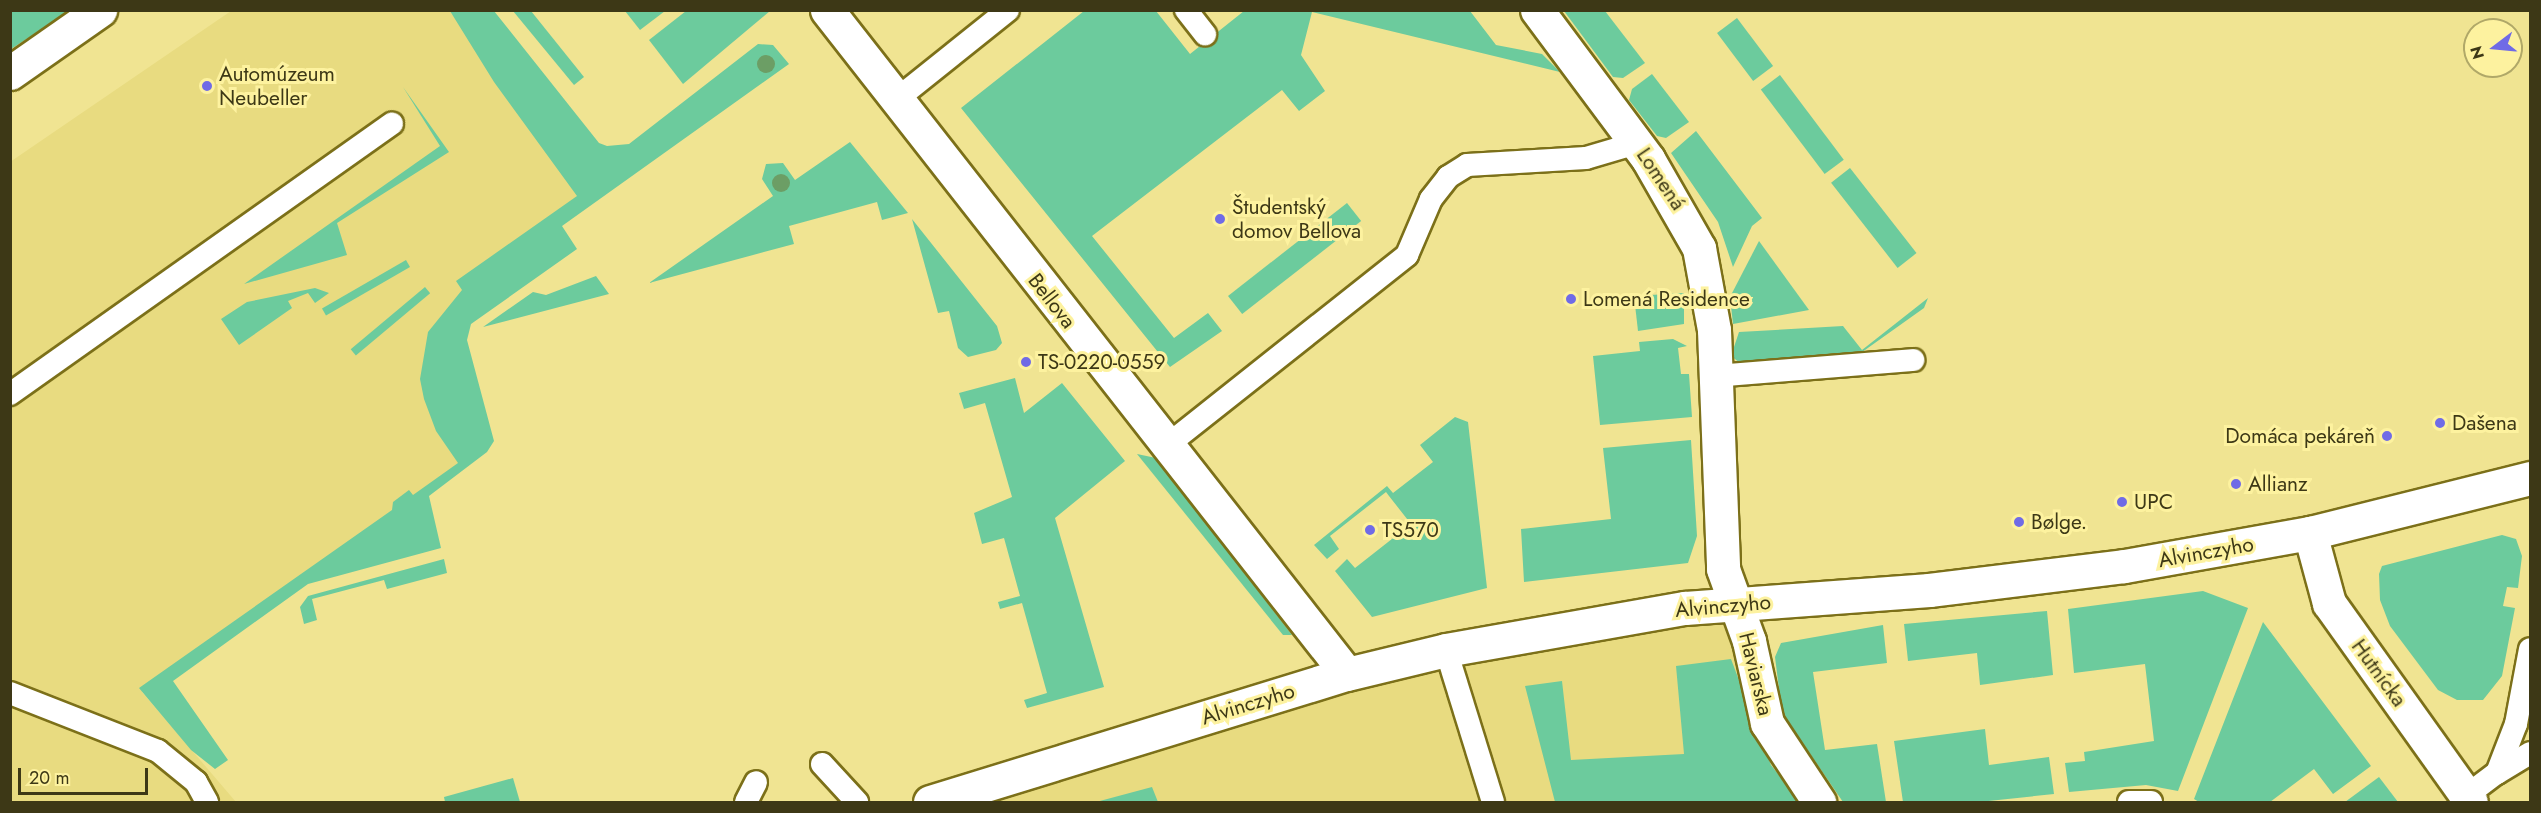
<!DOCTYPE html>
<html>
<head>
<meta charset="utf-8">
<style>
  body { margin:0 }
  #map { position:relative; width:2541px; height:813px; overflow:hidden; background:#f0e492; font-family:Jost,sans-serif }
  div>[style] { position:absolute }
  .built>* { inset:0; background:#e8db80 }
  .green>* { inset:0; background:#6ccb9d; transform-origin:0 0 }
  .roads { filter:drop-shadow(2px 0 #7c7019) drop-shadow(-2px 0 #7c7019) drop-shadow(0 2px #7c7019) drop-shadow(0 -2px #7c7019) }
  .service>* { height:22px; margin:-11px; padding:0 11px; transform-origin:11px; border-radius:11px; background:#fff }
  .minor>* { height:33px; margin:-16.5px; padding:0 16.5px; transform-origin:16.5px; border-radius:16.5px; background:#fff }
  .trees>* { width:18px; height:18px; margin:-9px; border-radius:50%; background:#6c9e65 }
  .dots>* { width:16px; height:16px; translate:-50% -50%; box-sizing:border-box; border:3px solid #fdf29f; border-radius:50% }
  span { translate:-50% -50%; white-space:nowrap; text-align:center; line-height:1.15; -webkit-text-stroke:6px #fdf29f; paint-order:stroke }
  .poi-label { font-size:21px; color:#3d3816 }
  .left { translate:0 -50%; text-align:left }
  .right { translate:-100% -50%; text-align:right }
  .street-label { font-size:21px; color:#3d3816 }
  .frame { position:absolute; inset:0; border:12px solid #3d3816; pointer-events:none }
  .north { position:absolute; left:2463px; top:18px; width:60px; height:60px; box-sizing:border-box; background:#fdf29f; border:2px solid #b0a868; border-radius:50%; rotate:254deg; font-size:16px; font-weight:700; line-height:24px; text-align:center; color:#3d3816 }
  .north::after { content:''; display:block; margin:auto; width:21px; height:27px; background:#706be6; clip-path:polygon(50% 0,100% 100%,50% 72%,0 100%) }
  .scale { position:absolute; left:18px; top:768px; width:130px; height:27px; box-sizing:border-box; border:3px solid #3d3816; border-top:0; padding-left:8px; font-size:18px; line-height:21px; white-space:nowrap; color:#3d3816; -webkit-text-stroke:4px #fdf29f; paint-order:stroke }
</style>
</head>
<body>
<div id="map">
  <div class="built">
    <i style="clip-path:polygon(231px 11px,450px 11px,592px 198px,457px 311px,468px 460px,142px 692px,236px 802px,11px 802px,10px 162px)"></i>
    <i style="clip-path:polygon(1736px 604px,1767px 723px,1665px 802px,932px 802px,1346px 673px)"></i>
  </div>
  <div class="green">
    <i style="clip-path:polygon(11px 10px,70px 10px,70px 11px,11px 49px)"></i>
    <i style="clip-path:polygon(450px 11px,494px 11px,599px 143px,607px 146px,629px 144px,758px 44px,773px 45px,789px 64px,562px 226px,577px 249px,471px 324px,467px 340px,494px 441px,487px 452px,429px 496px,441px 548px,308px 584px,173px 681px,228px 760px,215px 769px,191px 750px,139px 688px,392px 510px,393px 502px,409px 490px,413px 495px,458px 463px,436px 431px,424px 399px,420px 379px,428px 332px,462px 290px,456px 281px,577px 196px,494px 82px)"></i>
    <i style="clip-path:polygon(513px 11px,531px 11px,584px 77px,574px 85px)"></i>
    <i style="clip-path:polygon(625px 11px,665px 11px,640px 30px)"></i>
    <i style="clip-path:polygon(770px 11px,683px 84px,649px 40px,686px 11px)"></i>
    <i style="clip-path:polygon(1084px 11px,1156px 11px,1190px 54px,1244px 11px,1470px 11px,1496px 45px,1542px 54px,1560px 72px,1312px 12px,1301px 55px,1325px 91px,1299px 111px,1282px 90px,1092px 236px,1174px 338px,1208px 313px,1222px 331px,1170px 367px,961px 108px)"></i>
    <i style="clip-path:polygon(1564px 11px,1605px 11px,1645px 63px,1623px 78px,1613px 77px)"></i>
    <i style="left:1737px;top:18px;width:60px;height:25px;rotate:53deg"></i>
    <i style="clip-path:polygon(1652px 74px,1689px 122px,1666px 138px,1657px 136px,1629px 100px,1632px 89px)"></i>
    <i style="left:1780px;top:75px;width:106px;height:24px;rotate:53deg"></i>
    <i style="clip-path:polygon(403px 87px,449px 152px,337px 223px,347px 255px,244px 284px,440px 146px)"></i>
    <i style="clip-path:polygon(1696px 131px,1762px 218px,1752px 226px,1733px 267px,1718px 222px,1671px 153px)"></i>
    <i style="clip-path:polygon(850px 142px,908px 213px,882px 220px,877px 202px,789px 226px,794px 244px,649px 283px,773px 196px,762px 179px,766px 164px,783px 163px,795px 180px)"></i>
    <i style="left:1850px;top:168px;width:108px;height:24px;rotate:52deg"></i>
    <i style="left:1347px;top:203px;width:23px;height:151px;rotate:52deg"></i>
    <i style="clip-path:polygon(912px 219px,997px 326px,1002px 343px,996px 350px,968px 357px,958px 348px,949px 311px,938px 313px)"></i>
    <i style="clip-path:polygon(1759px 241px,1809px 310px,1733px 324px,1730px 297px)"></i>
    <i style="left:406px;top:260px;width:8px;height:97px;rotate:60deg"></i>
    <i style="clip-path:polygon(596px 276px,609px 294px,483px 327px,533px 292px,546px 295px)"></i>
    <i style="left:425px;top:287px;width:8px;height:97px;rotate:50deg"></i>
    <i style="clip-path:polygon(315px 288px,329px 293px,315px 303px,308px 293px,288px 301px,292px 308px,239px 345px,221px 319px,247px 302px)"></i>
    <i style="clip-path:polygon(1684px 293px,1684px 324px,1638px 331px,1634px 296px)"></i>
    <i style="clip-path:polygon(1928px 298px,1924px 308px,1858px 355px,1740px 363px,1731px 356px,1739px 332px,1843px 326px,1862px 350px)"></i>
    <i style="clip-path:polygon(1673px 339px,1687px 346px,1678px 348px,1681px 374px,1689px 374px,1692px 417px,1600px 425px,1593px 356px,1640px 351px,1639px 342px)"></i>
    <i style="clip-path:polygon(1015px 378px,1024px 413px,1062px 383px,1125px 461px,1055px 518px,1104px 687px,1027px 708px,1024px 700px,1047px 693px,1022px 603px,1000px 609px,998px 602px,1020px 596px,1004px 538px,982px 544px,974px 513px,1012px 497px,985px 403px,964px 409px,959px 393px)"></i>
    <i style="clip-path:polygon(1455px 417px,1468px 422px,1487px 588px,1372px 617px,1335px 571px,1347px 559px,1355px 568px,1411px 524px,1389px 496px,1386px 492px,1330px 536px,1339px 549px,1327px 559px,1314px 545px,1387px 486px,1393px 493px,1433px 462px,1420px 445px)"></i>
    <i style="clip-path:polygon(1691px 440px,1697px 536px,1688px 563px,1524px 582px,1521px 529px,1611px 519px,1603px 448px)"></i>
    <i style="clip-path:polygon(1137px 454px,1156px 458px,1292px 635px,1283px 635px)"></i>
    <i style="clip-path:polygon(2502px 535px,2516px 539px,2522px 556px,2518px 588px,2507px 587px,2503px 606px,2515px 608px,2502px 676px,2483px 700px,2457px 700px,2438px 690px,2390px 626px,2380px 600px,2379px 574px,2382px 566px)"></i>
    <i style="clip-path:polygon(444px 559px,447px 573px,387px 589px,384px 580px,312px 599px,317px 620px,304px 624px,300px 607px,308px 596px)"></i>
    <i style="clip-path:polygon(2203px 591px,2248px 608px,2178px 791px,2146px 785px,2069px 792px,2065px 763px,2085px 761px,2084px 752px,2154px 741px,2145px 664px,2074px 673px,2068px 609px)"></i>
    <i style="clip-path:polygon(2047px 611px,2053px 675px,1980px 685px,1977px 653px,1908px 661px,1904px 624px)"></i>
    <i style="clip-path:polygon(2263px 622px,2371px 766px,2333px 794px,2314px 769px,2270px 802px,2199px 802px,2194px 799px)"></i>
    <i style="clip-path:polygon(1883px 625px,1887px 663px,1813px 672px,1825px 750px,1877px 744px,1886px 802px,1843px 802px,1782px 713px,1775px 657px,1781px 643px)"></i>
    <i style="clip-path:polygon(1731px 659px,1771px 765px,1800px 802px,1555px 802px,1525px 686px,1562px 681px,1571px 760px,1684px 754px,1676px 666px)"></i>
    <i style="clip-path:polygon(1985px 729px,1989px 765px,2049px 757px,2054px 794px,1979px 802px,1903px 802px,1894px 741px)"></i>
    <i style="clip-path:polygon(2379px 777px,2398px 802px,2345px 802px)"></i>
    <i style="clip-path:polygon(513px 778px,520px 802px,445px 802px,444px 797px)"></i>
    <i style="clip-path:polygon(1152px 787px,1158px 802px,1096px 802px)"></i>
  </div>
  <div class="roads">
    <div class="service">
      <i style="left:1186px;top:10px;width:31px;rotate:52deg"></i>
      <i style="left:897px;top:99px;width:142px;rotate:-38.7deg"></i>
      <i style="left:1715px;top:376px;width:199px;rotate:-4.6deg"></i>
      <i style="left:10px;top:394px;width:468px;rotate:-35.3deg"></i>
      <i style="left:1165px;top:447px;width:309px;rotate:-38.4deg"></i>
      <i style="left:1407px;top:255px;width:61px;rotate:-66.8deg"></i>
      <i style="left:1431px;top:199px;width:28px;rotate:-52deg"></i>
      <i style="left:1448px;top:177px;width:22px;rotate:-32deg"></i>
      <i style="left:1467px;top:165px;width:119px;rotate:-3.4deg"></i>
      <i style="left:1586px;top:158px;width:53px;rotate:-16.4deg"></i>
      <i style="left:1446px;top:650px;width:159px;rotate:72.8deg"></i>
      <i style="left:10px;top:693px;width:159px;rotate:21.4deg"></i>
      <i style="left:158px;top:751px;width:49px;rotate:39.2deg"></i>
      <i style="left:196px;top:782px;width:23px;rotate:61deg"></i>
      <i style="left:822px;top:764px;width:52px;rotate:47.4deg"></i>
      <i style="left:2497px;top:773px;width:39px;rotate:-31deg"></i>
      <i style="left:2466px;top:796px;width:39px;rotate:-37deg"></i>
      <i style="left:2497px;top:773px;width:53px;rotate:-68.8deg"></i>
      <i style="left:2516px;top:724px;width:76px;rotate:-79.4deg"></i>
      <i style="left:746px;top:802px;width:22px;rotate:-63deg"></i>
      <i style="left:2129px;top:802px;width:22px"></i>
    </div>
    <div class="minor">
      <i style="left:827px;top:10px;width:843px;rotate:51.93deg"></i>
      <i style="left:1537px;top:10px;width:186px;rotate:53.3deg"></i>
      <i style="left:1648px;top:159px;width:103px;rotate:60.2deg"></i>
      <i style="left:1699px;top:248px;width:83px;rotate:79.6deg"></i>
      <i style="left:1714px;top:330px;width:239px;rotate:87.8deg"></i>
      <i style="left:1723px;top:569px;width:77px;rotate:70.1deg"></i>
      <i style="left:1749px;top:641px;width:84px;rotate:77.6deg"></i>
      <i style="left:1767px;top:723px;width:95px;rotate:56.6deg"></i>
      <i style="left:10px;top:73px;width:110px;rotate:-35deg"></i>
      <i style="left:2310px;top:533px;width:73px;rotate:74.8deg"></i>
      <i style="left:2329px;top:603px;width:244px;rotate:54.5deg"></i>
      <i style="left:930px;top:802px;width:436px;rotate:-17.1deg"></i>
      <i style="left:1347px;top:674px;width:102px;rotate:-13.6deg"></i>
      <i style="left:1446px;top:650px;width:243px;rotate:-10deg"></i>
      <i style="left:1685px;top:608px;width:245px;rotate:-4.2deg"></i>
      <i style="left:1929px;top:590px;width:196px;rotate:-7deg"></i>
      <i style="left:2124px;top:566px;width:189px;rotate:-10.1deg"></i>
      <i style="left:2310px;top:533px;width:227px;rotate:-14deg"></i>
    </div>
  </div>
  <div class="trees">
    <i style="left:766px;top:64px"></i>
    <i style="left:781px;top:183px"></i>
  </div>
  <div class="dots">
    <i style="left:207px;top:86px;background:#706be6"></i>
    <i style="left:1220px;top:219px;background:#706be6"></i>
    <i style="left:1571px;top:299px;background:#706be6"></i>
    <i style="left:1026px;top:362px;background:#706be6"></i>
    <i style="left:2440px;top:423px;background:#706be6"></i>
    <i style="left:2387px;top:436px;background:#706be6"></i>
    <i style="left:2236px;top:484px;background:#706be6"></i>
    <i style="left:2122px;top:502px;background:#706be6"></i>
    <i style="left:2019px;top:522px;background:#706be6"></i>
    <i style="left:1370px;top:530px;background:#706be6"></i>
  </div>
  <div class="poi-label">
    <span class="left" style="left:219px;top:86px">Automúzeum<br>Neubeller</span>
    <span class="left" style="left:1232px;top:219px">Študentský<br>domov Bellova</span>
    <span class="left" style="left:1583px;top:299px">Lomená Residence</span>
    <span class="left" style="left:1038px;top:362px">TS-0220-0559</span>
    <span class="left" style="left:2452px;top:423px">Dašena</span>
    <span class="right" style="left:2375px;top:436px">Domáca pekáreň</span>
    <span class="left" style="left:2248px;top:484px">Allianz</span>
    <span class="left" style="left:2134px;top:502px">UPC</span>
    <span class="left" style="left:2031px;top:522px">Bølge.</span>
    <span class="left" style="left:1382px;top:530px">TS570</span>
  </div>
  <div class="street-label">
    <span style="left:1661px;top:179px;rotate:56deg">Lomená</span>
    <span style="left:1052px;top:301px;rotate:52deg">Bellova</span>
    <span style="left:2206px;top:552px;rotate:-10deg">Alvinczyho</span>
    <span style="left:1723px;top:606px;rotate:-5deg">Alvinczyho</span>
    <span style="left:2379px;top:673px;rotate:54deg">Hutnícka</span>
    <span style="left:1756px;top:674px;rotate:76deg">Haviarska</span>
    <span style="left:1248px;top:704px;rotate:-17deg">Alvinczyho</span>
  </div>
  <div class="frame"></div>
  <div class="north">N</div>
  <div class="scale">20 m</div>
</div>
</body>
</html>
